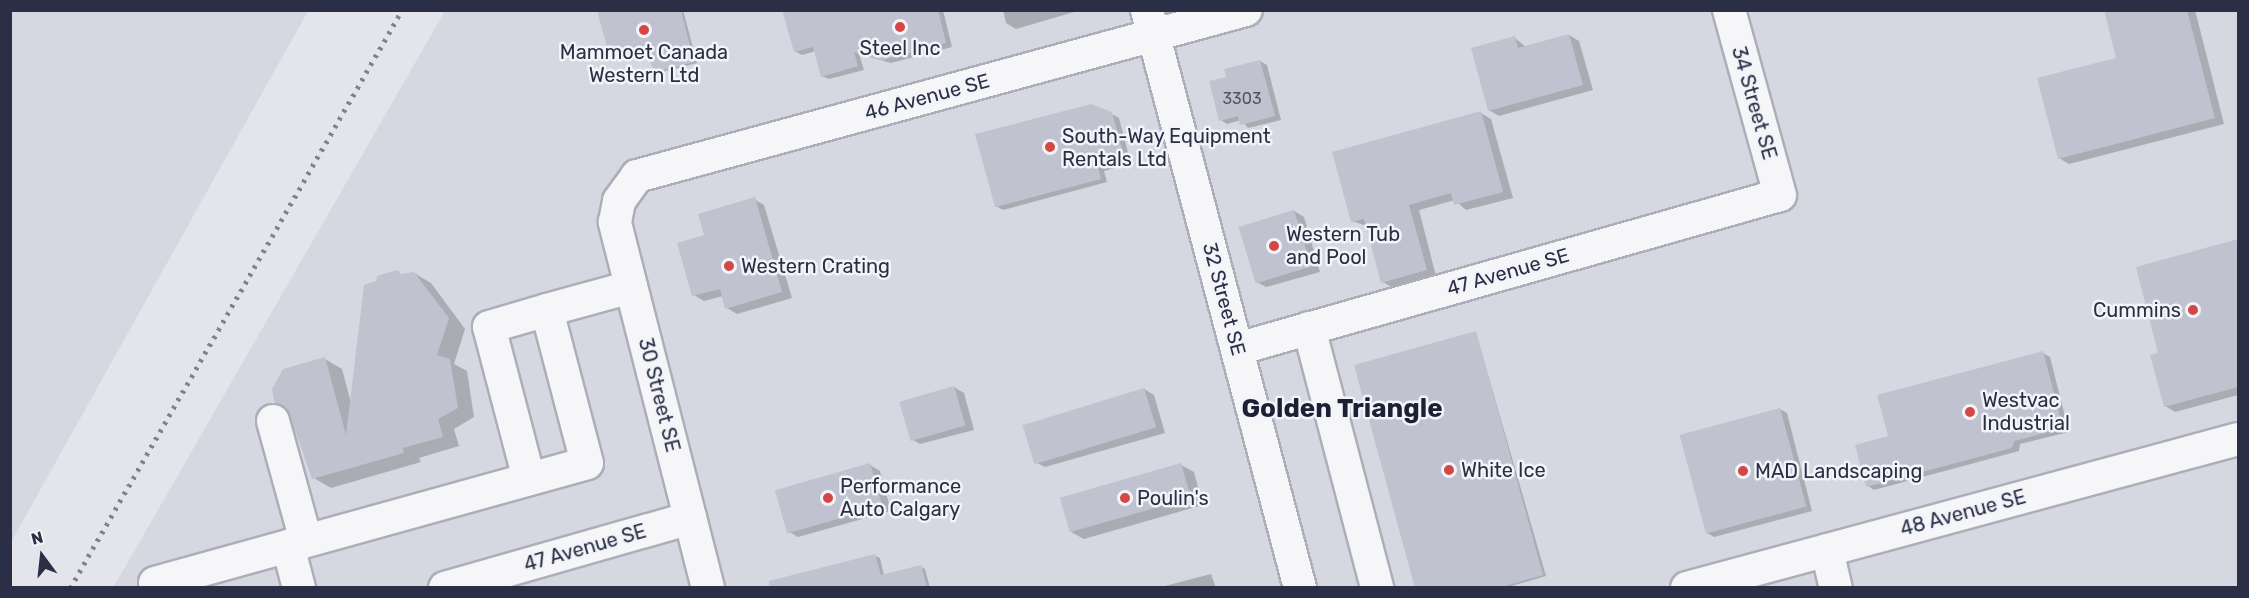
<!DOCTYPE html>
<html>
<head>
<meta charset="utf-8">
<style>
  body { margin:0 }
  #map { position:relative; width:2249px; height:598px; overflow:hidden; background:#e3e5eb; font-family:Rubik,sans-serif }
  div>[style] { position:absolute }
  .built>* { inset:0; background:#d5d7e1 }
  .shadow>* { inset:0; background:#0003 }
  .building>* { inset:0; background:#c0c3cf; transform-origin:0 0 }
  .roads { filter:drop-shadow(2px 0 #acaeb9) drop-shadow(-2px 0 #acaeb9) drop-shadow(0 2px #acaeb9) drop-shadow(0 -2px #acaeb9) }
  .minor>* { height:32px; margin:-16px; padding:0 16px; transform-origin:16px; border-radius:16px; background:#f6f6f9 }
  .rail>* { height:4.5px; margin-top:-2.25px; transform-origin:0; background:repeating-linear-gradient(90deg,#7b8196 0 3px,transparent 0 9px) }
  .dots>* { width:16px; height:16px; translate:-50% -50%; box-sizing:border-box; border:3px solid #f3f4f9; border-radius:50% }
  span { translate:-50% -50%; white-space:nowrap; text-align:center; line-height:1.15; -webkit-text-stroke:5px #f3f4f9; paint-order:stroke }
  .number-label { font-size:16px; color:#505468 }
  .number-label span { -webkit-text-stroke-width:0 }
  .poi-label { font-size:20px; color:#2a2f45 }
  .left { translate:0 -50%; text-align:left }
  .right { translate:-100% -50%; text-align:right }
  .street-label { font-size:20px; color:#2a2f45 }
  .district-label { font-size:26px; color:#1c2035; font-weight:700 }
  .frame { position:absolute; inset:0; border:12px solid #2a2f45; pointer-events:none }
  .north { position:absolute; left:12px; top:526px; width:60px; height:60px; -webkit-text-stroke:4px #f3f4f9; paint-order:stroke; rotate:345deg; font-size:16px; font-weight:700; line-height:24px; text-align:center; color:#2a2f45 }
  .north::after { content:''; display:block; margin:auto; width:21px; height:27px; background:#2a2f45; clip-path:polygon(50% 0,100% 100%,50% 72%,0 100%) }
</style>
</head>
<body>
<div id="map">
  <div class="built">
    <i style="clip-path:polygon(11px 10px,308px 11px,11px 542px,10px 11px)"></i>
    <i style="clip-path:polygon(445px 11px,2238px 11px,2238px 587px,113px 588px)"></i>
  </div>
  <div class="shadow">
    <i style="clip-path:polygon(598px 10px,683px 10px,697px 63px,658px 73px,649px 50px,614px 60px)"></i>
    <i style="clip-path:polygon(784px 10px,943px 10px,952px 47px,891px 63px,859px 54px,864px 70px,829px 79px,822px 76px,816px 51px,802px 55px,795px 51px)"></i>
    <i style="clip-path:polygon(1003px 10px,1081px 10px,1016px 29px,1006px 23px)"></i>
    <i style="clip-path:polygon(2106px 10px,2195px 10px,2224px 124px,2069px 164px,2059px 158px,2118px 59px)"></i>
    <i style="clip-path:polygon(1569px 35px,1579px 41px,1593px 90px,1499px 116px,1489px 110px,1515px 38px,1526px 47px)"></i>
    <i style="clip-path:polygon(1260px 61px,1267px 65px,1281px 120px,1248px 128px,1241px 120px,1227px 124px,1221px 120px)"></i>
    <i style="clip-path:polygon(1481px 113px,1491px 119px,1513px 198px,1466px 210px,1455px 200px,1419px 210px,1436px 276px,1393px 288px,1383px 282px,1367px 226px,1352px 221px)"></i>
    <i style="clip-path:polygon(1112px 114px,1119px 118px,1131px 164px,1104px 171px,1107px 182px,1003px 210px,996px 206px)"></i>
    <i style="clip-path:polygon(754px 199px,764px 205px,792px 298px,737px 314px,727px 308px,723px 296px,704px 301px,694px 295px)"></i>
    <i style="clip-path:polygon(1294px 211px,1304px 217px,1320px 272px,1266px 287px,1255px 281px)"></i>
    <i style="clip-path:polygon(2238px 241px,2238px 395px,2175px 412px,2165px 406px,2160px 354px,2137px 268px)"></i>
    <i style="clip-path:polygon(414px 273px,431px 283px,465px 329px,454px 364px,467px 371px,474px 417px,454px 429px,459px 446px,419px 458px,421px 462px,331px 488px,314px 478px,325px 359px,342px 369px,351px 403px,403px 276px)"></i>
    <i style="clip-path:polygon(1476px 333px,1546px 576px,1505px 588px,1417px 588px)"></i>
    <i style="clip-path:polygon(2043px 353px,2050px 357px,2069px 432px,2020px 444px,2019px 451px,1874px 490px,1868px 486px)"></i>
    <i style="clip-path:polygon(954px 387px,964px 393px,974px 430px,920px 444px,910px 438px)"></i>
    <i style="clip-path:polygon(1144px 389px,1154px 395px,1165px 433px,1045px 467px,1035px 462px)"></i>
    <i style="clip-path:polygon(1780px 409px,1787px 413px,1812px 511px,1714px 537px,1707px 533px)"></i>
    <i style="clip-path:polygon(870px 465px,880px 471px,891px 511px,798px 537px,788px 531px)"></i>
    <i style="clip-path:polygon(1181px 465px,1194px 472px,1203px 505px,1084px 539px,1071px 532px)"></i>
    <i style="clip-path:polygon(875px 556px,880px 558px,884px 576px,921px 567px,925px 569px,930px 588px,804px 588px)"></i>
    <i style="clip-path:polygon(1211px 574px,1216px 588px,1157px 588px)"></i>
  </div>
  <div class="building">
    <i style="clip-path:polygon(597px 10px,681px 10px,694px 62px,654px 73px,647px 49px,610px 59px)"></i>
    <i style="clip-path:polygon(782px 10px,938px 10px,946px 43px,883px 60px,854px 52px,858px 66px,821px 77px,813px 47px,794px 52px)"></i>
    <i style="clip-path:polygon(2104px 10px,2187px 10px,2215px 118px,2058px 159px,2037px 78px,2116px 58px)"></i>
    <i style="clip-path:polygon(1569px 34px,1583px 85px,1488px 111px,1471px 48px,1515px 36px,1518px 48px)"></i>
    <i style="clip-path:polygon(1260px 60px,1275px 116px,1240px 125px,1238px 116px,1219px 121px,1209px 81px,1226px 77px,1224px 69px)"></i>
    <i style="clip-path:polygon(1091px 104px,1112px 112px,1125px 160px,1098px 167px,1101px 179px,995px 207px,975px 134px)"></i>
    <i style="clip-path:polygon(1481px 111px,1503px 192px,1454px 205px,1451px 193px,1409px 205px,1427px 270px,1381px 283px,1364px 219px,1351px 222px,1332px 152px)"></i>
    <i style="clip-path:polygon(755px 197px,782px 292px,725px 309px,720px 289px,692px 296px,677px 243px,704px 235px,698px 214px)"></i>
    <i style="left:1294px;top:210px;width:59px;height:58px;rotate:73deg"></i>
    <i style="clip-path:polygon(2238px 239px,2238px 387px,2164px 407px,2150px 355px,2158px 353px,2136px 267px)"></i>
    <i style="clip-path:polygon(397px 270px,401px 274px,414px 272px,449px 318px,437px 355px,450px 359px,458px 408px,438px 419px,443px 437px,403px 448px,404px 453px,312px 479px,290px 416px,275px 404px,272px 389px,283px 369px,325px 357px,346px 435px,364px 285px,376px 281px,377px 276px)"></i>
    <i style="clip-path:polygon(1476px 331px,1543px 575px,1498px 588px,1415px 588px,1354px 365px)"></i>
    <i style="clip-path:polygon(2043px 351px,2063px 428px,2014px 441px,2012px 448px,1866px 487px,1855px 445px,1888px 436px,1877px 395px)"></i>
    <i style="left:954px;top:386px;width:41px;height:57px;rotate:74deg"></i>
    <i style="left:1144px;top:388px;width:41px;height:127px;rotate:73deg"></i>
    <i style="left:1780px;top:408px;width:102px;height:104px;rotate:75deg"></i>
    <i style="left:870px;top:463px;width:45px;height:99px;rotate:74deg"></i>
    <i style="left:1181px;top:463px;width:36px;height:126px;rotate:74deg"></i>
    <i style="clip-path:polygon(875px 554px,881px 575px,921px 565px,927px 588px,769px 588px,769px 581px)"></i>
  </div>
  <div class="roads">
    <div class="minor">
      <i style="left:1147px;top:10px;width:598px;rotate:75.17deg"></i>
      <i style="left:1309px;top:328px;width:269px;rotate:75.3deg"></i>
      <i style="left:1237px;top:349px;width:564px;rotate:-15.83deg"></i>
      <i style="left:1780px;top:195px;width:192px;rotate:-105.4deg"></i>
      <i style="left:273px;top:421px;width:124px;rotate:74.6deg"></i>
      <i style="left:529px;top:479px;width:157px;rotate:-104.7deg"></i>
      <i style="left:489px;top:327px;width:60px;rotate:-16.3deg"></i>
      <i style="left:288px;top:546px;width:43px;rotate:75.3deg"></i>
      <i style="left:1827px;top:550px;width:39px;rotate:77deg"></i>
      <i style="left:155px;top:583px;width:448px;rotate:-15.5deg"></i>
      <i style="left:587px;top:463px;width:158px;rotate:-104.7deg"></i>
      <i style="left:547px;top:310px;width:87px;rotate:-15.3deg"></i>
      <i style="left:445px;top:588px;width:255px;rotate:-15.9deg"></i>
      <i style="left:708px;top:588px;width:378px;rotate:-104.3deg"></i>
      <i style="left:615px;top:222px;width:21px;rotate:-79deg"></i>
      <i style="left:619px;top:201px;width:31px;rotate:-54deg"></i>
      <i style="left:637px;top:176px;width:631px;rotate:-15.25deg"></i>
      <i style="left:1687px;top:588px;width:571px;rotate:-15.13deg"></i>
    </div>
  </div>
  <div class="rail">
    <i style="left:70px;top:588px;width:667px;rotate:-60.13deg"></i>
  </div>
  <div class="dots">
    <i style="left:900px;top:27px;background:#d44744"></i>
    <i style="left:644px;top:30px;background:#d44744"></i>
    <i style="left:1050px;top:147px;background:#d44744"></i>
    <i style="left:1274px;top:246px;background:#d44744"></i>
    <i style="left:729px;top:266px;background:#d44744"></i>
    <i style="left:2193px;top:310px;background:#d44744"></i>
    <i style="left:1970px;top:412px;background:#d44744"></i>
    <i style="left:1449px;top:470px;background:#d44744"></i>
    <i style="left:1743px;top:471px;background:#d44744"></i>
    <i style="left:828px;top:498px;background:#d44744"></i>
    <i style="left:1125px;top:498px;background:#d44744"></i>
  </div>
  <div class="number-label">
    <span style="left:1242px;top:99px">3303</span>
  </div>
  <div class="poi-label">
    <span style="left:900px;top:48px">Steel Inc</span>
    <span style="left:644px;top:64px">Mammoet Canada<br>Western Ltd</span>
    <span class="left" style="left:1062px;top:148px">South-Way Equipment<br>Rentals Ltd</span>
    <span class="left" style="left:1286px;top:246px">Western Tub<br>and Pool</span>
    <span class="left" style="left:741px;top:266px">Western Crating</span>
    <span class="right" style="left:2181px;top:310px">Cummins</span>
    <span class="left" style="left:1982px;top:412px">Westvac<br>Industrial</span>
    <span class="left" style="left:1461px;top:470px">White Ice</span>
    <span class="left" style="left:1755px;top:471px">MAD Landscaping</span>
    <span class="left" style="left:840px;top:498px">Performance<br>Auto Calgary</span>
    <span class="left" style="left:1137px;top:498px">Poulin's</span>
  </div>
  <div class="street-label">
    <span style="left:927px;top:97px;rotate:-15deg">46 Avenue SE</span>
    <span style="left:1754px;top:103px;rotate:74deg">34 Street SE</span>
    <span style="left:1508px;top:272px;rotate:-16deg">47 Avenue SE</span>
    <span style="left:1224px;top:299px;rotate:75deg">32 Street SE</span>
    <span style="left:659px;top:395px;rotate:76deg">30 Street SE</span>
    <span style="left:1963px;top:513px;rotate:-15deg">48 Avenue SE</span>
    <span style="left:585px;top:548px;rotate:-16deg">47 Avenue SE</span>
  </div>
  <div class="district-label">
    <span style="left:1342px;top:409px">Golden Triangle</span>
  </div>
  <div class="frame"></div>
  <div class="north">N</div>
</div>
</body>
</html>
